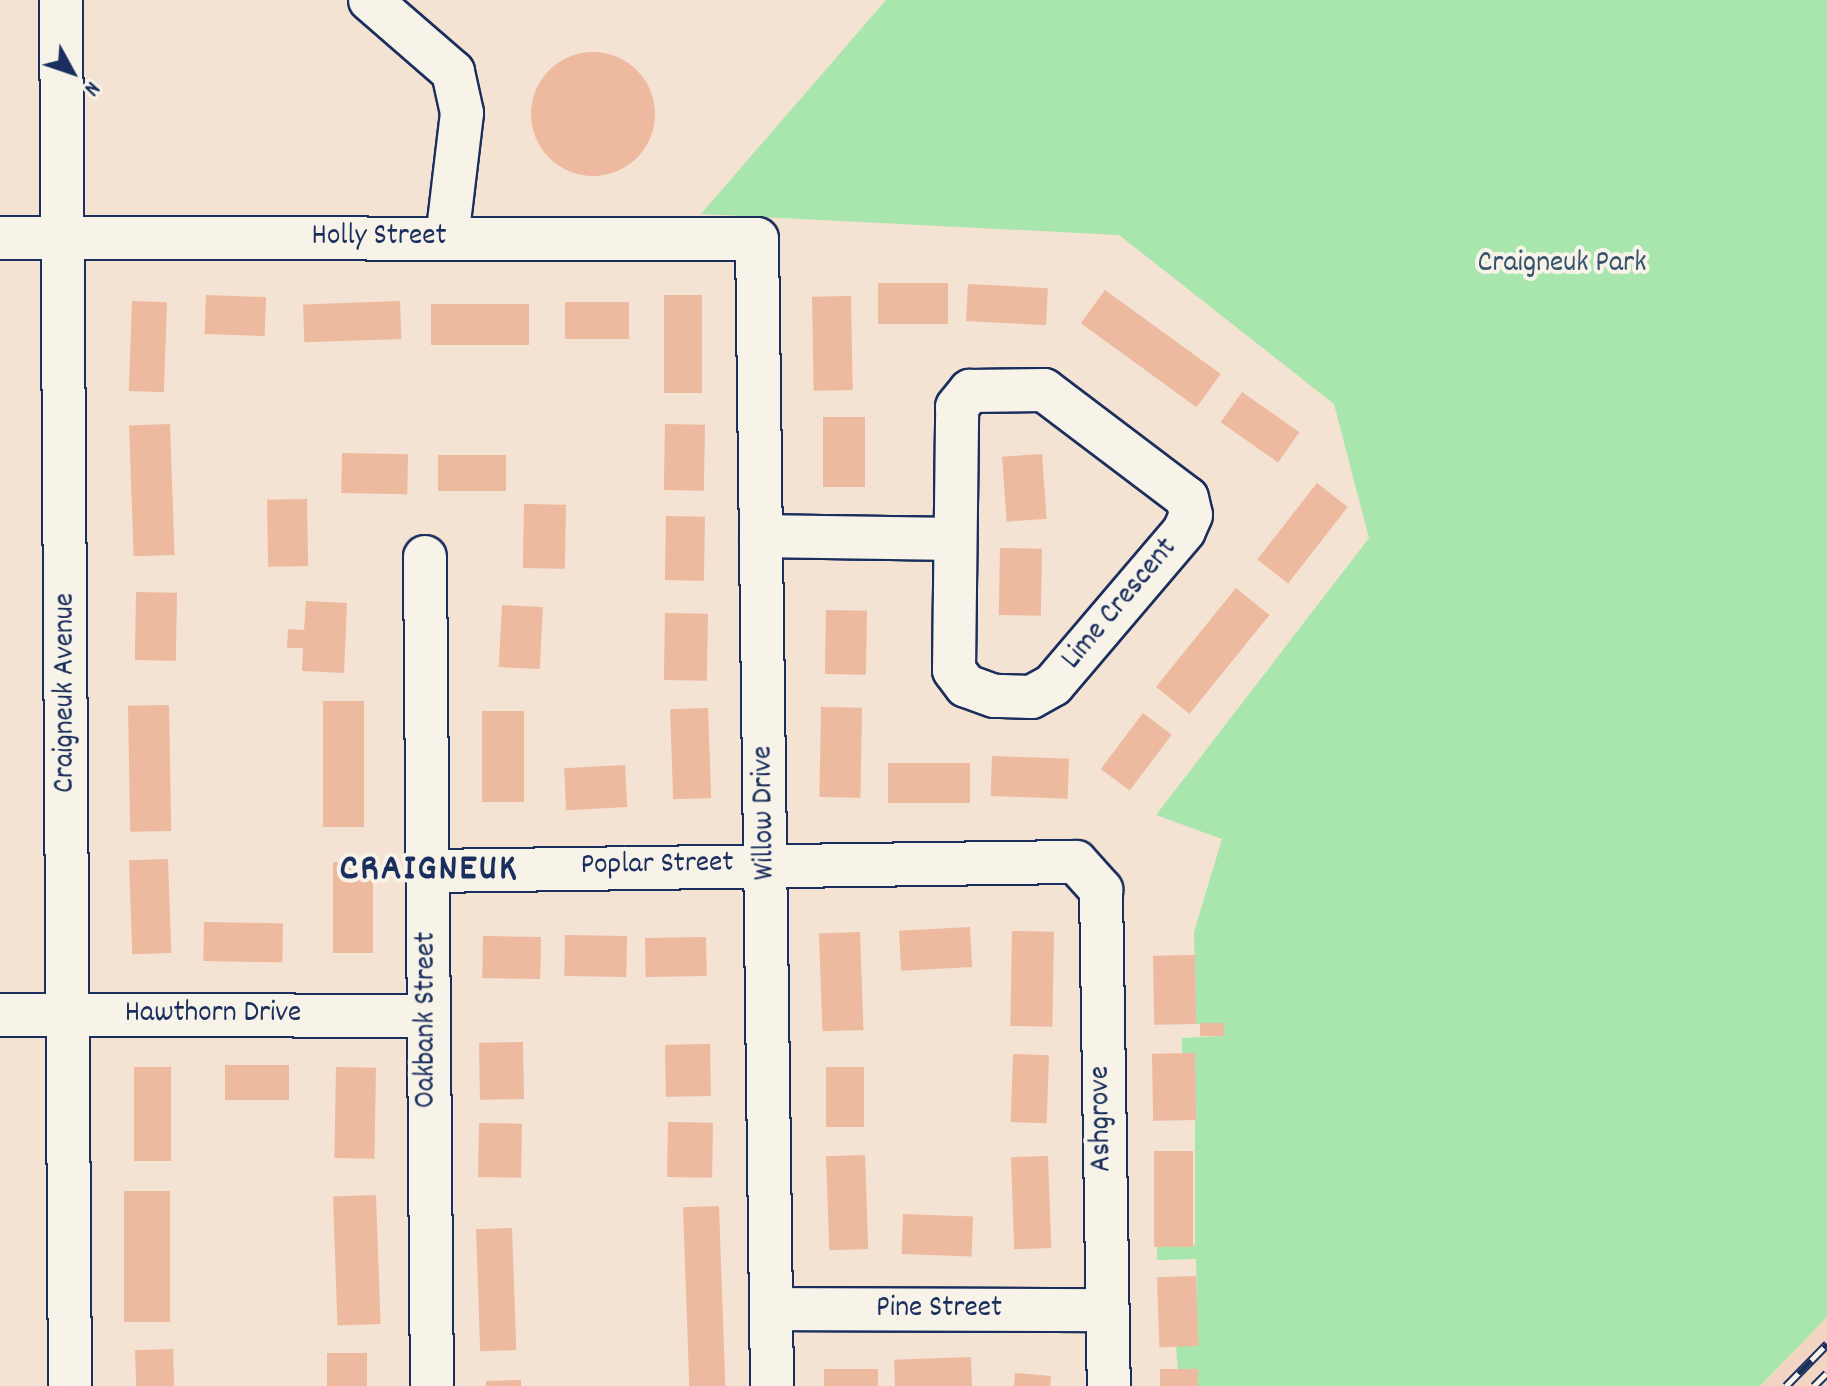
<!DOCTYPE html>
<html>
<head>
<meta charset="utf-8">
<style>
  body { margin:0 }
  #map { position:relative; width:1827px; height:1386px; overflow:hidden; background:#f4e2d2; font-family:Dekko,sans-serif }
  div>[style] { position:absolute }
  .built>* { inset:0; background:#f2d6c3 }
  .green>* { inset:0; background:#a9e6ad }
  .building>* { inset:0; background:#edb99f; transform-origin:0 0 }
  .round { border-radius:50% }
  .roads { filter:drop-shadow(2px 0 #1b2f5e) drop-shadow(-2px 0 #1b2f5e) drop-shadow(0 2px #1b2f5e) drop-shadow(0 -2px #1b2f5e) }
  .minor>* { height:42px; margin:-21px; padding:0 21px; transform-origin:21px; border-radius:21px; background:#f7f3e8 }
  .rail>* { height:9px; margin-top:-4.5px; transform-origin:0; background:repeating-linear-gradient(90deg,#f7f3e8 0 18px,#1b2f5e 0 36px); box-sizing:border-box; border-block:2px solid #1b2f5e }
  span { translate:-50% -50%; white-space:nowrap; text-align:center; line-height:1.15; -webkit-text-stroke:8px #f7f3e8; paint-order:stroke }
  .street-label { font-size:30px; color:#1b2f5e }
  .park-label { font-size:30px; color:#37546e }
  .district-label { font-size:38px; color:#1b2f5e; font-weight:700; letter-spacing:2px }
  .north { position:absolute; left:32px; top:32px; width:80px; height:80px; -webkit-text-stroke:6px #f7f3e8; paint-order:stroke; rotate:130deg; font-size:22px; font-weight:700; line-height:32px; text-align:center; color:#1b2f5e }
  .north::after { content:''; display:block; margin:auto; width:28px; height:36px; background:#1b2f5e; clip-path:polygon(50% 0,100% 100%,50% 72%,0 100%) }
</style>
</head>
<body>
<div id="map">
  <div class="built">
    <i style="clip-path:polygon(1827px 1317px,1827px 1386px,1760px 1386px,1808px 1336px)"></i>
  </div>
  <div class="green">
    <i style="clip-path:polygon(886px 0,1827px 0,1827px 1317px,1760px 1386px,1198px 1386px,1198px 1369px,1178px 1370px,1176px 1346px,1198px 1345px,1196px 1259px,1157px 1260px,1157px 1247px,1195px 1245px,1195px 1053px,1182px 1053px,1182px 1038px,1224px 1036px,1223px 1023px,1196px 1024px,1194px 932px,1222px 839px,1156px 815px,1369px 538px,1334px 404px,1119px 235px,701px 214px)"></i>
  </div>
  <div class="building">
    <i class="round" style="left:531px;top:52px;width:124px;height:124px"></i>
    <i style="left:878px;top:283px;width:70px;height:41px"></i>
    <i style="left:968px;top:284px;width:80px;height:37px;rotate:3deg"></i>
    <i style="left:1105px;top:290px;width:143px;height:41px;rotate:36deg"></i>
    <i style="left:206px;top:295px;width:60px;height:39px;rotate:2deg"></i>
    <i style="left:664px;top:295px;width:38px;height:98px"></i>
    <i style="left:851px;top:296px;width:94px;height:39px;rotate:89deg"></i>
    <i style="left:132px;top:301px;width:35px;height:90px;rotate:2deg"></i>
    <i style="left:400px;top:301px;width:38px;height:97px;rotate:88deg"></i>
    <i style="left:565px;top:302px;width:64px;height:37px"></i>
    <i style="left:529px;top:304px;width:41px;height:98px;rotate:90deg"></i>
    <i style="left:1242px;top:392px;width:70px;height:37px;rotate:35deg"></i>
    <i style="left:823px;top:417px;width:42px;height:70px"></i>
    <i style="left:170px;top:424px;width:131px;height:41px;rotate:88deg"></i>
    <i style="left:665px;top:424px;width:40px;height:66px;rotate:1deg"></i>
    <i style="left:342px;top:453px;width:66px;height:40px;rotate:1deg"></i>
    <i style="left:1042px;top:454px;width:65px;height:40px;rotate:86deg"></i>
    <i style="left:506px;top:455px;width:36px;height:68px;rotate:90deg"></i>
    <i style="left:1317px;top:483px;width:39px;height:97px;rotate:38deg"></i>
    <i style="left:307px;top:499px;width:67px;height:40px;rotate:89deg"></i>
    <i style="left:524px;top:504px;width:42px;height:64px;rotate:1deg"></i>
    <i style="left:666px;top:516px;width:39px;height:64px;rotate:1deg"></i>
    <i style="left:1000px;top:548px;width:42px;height:67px;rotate:1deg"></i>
    <i style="left:1236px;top:588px;width:43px;height:127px;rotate:39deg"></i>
    <i style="left:136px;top:592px;width:41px;height:68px;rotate:1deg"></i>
    <i style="clip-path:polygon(306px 601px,347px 603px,344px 673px,302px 671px,303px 648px,287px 648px,288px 629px,304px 630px)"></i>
    <i style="left:502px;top:605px;width:41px;height:62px;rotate:3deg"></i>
    <i style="left:826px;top:610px;width:41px;height:64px;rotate:1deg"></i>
    <i style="left:665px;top:613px;width:43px;height:67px;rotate:1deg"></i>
    <i style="left:323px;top:701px;width:41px;height:126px"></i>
    <i style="left:169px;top:705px;width:126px;height:41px;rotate:89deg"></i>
    <i style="left:821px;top:707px;width:41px;height:90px;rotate:1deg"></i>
    <i style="left:708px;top:708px;width:90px;height:38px;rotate:88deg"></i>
    <i style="left:482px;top:711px;width:42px;height:91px"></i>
    <i style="left:1143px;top:713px;width:36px;height:70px;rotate:37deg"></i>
    <i style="left:992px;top:756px;width:77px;height:40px;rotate:2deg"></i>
    <i style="left:888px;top:763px;width:82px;height:40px"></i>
    <i style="left:625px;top:765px;width:42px;height:61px;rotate:87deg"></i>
    <i style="left:168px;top:859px;width:94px;height:39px;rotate:88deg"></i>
    <i style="left:333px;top:862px;width:40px;height:91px"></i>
    <i style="left:204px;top:922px;width:79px;height:39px;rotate:1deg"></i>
    <i style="left:970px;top:927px;width:40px;height:71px;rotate:87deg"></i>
    <i style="left:1012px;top:931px;width:42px;height:95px;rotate:1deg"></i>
    <i style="left:860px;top:932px;width:98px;height:41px;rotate:88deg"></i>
    <i style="left:565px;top:935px;width:62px;height:41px;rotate:1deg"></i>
    <i style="left:483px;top:936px;width:58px;height:42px;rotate:1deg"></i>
    <i style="left:706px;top:937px;width:39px;height:61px;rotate:89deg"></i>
    <i style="left:1195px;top:955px;width:69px;height:42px;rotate:89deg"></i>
    <i style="left:1224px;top:1023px;width:13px;height:24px;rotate:90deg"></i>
    <i style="left:523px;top:1042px;width:57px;height:44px;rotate:89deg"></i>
    <i style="left:710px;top:1044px;width:52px;height:45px;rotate:89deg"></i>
    <i style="left:1195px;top:1053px;width:67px;height:43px;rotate:89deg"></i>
    <i style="left:1013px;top:1054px;width:36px;height:68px;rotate:2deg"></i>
    <i style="left:289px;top:1065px;width:35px;height:64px;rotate:90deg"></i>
    <i style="left:134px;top:1067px;width:37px;height:94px"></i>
    <i style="left:336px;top:1067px;width:40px;height:91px;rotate:1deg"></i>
    <i style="left:826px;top:1067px;width:38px;height:60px"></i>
    <i style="left:668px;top:1122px;width:45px;height:55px;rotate:1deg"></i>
    <i style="left:479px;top:1123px;width:43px;height:54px;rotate:1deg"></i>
    <i style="left:1154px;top:1151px;width:39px;height:96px"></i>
    <i style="left:865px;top:1155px;width:94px;height:39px;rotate:88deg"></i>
    <i style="left:1048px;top:1156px;width:92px;height:37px;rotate:88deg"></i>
    <i style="left:170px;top:1191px;width:131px;height:46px;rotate:90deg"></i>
    <i style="left:376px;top:1195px;width:129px;height:43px;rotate:88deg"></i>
    <i style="left:719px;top:1206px;width:180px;height:36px;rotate:88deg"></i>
    <i style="left:903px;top:1214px;width:70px;height:40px;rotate:2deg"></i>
    <i style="left:512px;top:1228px;width:122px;height:36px;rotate:88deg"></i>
    <i style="left:1196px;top:1276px;width:70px;height:39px;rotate:88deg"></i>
    <i style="left:173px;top:1349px;width:37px;height:38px;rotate:88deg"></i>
    <i style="left:367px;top:1353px;width:33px;height:40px;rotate:90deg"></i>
    <i style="left:971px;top:1357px;width:29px;height:77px;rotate:88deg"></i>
    <i style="left:824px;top:1369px;width:54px;height:17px"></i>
    <i style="left:1198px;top:1369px;width:17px;height:38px;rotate:90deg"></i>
    <i style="clip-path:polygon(1015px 1373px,1051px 1376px,1050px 1386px,1014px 1386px)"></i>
    <i style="clip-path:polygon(521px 1380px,521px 1386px,486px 1386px,486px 1381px)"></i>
  </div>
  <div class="roads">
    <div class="minor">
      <i style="left:61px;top:0;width:1386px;rotate:89.63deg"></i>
      <i style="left:370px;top:0;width:110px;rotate:40.9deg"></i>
      <i style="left:453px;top:72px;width:42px;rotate:77.6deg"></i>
      <i style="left:462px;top:113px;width:126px;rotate:96.8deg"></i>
      <i style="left:0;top:238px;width:757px;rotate:0.08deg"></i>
      <i style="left:757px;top:239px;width:1147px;rotate:89.25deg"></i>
      <i style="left:1044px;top:390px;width:179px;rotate:37.1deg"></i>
      <i style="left:1187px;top:498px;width:17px;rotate:77deg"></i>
      <i style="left:1191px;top:515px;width:17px;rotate:114deg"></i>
      <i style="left:1184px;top:531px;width:202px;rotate:130.4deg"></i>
      <i style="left:1053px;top:685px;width:25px;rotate:151deg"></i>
      <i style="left:1031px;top:697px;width:37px;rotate:-178deg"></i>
      <i style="left:994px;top:696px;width:30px;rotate:-160deg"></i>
      <i style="left:966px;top:686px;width:20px;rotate:-127deg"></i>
      <i style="left:954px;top:670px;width:263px;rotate:-89.3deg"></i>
      <i style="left:957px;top:407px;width:21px;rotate:-51deg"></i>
      <i style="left:970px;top:391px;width:74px;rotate:-0.8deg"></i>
      <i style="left:761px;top:536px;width:191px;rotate:0.9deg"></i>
      <i style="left:425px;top:557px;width:829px;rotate:89.52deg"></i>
      <i style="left:429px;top:871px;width:647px;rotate:-0.8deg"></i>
      <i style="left:1076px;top:862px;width:38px;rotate:48deg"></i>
      <i style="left:1101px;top:890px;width:496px;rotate:89.1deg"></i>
      <i style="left:0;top:1015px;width:426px;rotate:0.1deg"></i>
      <i style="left:773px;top:1309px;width:332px;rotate:0.2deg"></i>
    </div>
  </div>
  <div class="rail">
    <i style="left:1786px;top:1386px;width:59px;rotate:-45.7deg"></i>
    <i style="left:1814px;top:1386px;width:18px;rotate:-45deg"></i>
  </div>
  <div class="street-label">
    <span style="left:379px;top:238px">Holly Street</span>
    <span style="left:1121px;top:605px;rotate:-50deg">Lime Crescent</span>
    <span style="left:67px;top:693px;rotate:-90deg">Craigneuk Avenue</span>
    <span style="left:766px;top:813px;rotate:-91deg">Willow Drive</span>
    <span style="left:657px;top:866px;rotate:-1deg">Poplar Street</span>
    <span style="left:213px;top:1015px">Hawthorn Drive</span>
    <span style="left:428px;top:1020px;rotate:-90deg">Oakbank Street</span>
    <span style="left:1103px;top:1119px;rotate:-91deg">Ashgrove</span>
    <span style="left:939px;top:1310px">Pine Street</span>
  </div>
  <div class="park-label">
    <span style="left:1562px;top:265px">Craigneuk Park</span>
  </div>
  <div class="district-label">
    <span style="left:429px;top:871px">CRAIGNEUK</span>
  </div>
  <div class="north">N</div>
</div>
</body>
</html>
